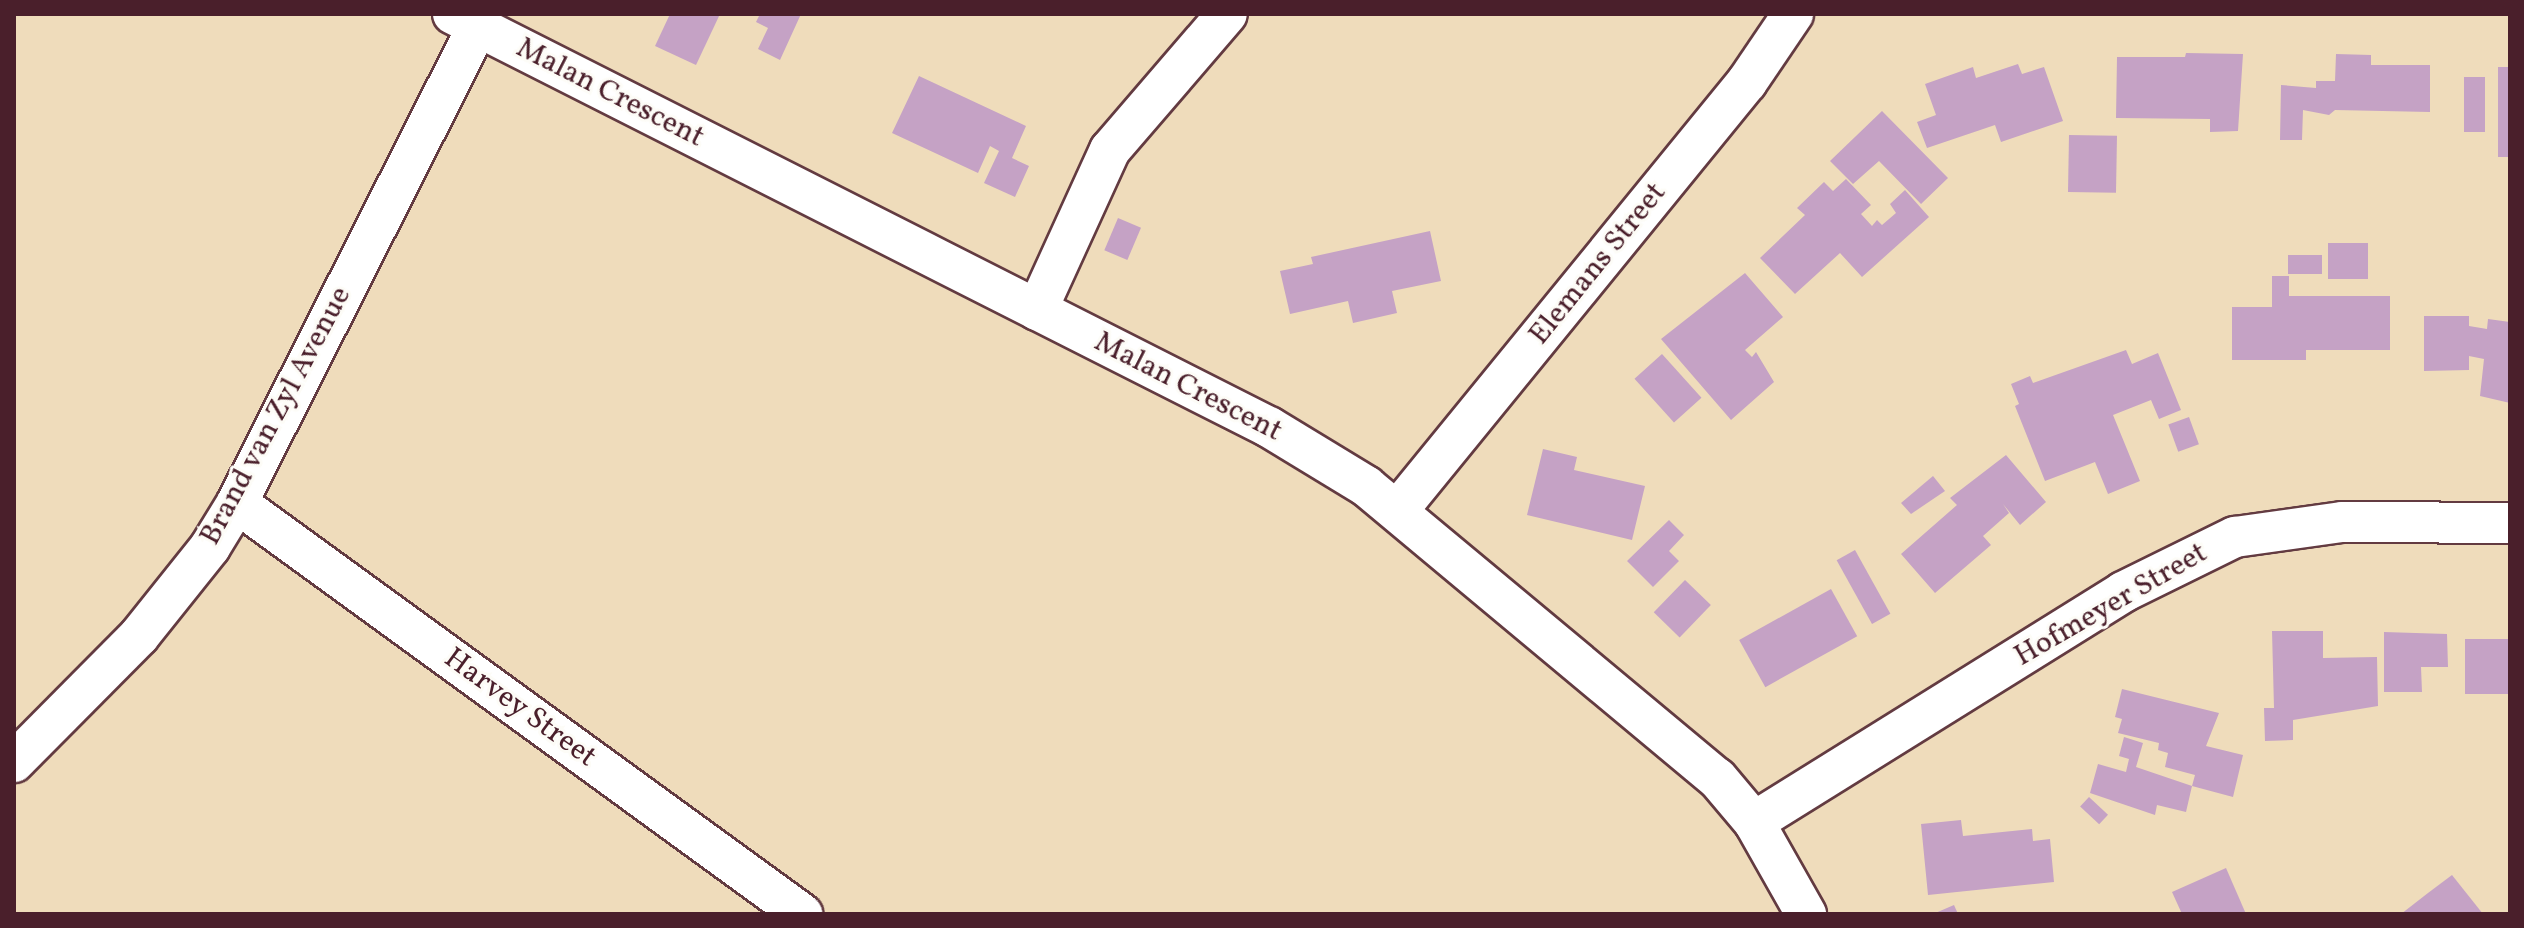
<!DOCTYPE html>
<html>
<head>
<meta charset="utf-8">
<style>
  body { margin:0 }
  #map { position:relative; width:2524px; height:928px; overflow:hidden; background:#efdcbb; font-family:Vollkorn,serif }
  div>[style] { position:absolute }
  .building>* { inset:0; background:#c5a2c5; transform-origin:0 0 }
  .roads { filter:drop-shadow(2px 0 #633b41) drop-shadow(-2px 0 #633b41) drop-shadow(0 2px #633b41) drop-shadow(0 -2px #633b41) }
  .minor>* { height:40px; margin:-20px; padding:0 20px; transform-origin:20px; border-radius:20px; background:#fff }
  span { translate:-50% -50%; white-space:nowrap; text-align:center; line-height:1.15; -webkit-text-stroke:6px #fdfcf7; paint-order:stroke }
  .street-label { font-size:30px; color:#4a1f2b }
  .frame { position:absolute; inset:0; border:16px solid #4a1f2b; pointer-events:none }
</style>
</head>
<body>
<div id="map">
  <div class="building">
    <i style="clip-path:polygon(670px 14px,720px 14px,696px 65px,655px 46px)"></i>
    <i style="clip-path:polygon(760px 14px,801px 14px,780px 60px,758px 49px,768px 28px,756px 22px)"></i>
    <i style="clip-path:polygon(2186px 53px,2243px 54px,2238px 131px,2210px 132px,2210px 119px,2116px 118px,2117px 57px,2185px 57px)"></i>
    <i style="clip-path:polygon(2336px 54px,2371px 55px,2371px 65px,2430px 65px,2430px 112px,2335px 110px,2329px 115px,2303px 110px,2302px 140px,2280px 140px,2281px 85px,2316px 88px,2316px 81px,2335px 81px)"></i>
    <i style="clip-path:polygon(2018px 64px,2022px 74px,2044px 67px,2063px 121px,2001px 142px,1995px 125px,1927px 148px,1917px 122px,1936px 115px,1925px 84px,1973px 67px,1976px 78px)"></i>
    <i style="left:2498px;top:67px;width:12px;height:90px"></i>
    <i style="clip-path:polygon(919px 76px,1026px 126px,1012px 158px,1029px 166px,1015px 197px,984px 183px,999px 151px,990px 146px,978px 173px,892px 133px)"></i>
    <i style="left:2464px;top:77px;width:21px;height:55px"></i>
    <i style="clip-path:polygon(1882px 111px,1948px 178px,1921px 204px,1879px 161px,1853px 184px,1830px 161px)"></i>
    <i style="left:2069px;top:135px;width:48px;height:57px;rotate:1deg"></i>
    <i style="clip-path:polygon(1846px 179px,1871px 205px,1861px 214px,1872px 226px,1877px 220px,1882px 225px,1896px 213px,1890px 204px,1905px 190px,1929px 217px,1862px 277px,1840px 253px,1795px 294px,1760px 258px,1805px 215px,1797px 208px,1824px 182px,1833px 191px)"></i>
    <i style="left:1118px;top:218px;width:25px;height:35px;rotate:23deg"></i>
    <i style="clip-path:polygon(1430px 231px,1441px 281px,1392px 291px,1397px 313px,1353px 323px,1348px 301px,1290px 314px,1280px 271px,1313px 264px,1311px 257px)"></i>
    <i style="left:2328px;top:243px;width:40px;height:36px"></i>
    <i style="left:2288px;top:255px;width:34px;height:19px"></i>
    <i style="clip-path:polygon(1745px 273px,1783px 317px,1745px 350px,1752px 357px,1756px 352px,1774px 382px,1731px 420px,1661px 339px)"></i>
    <i style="clip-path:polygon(2272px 276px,2289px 276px,2289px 296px,2390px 296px,2390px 350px,2306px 350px,2306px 360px,2232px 360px,2232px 307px,2272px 307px)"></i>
    <i style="clip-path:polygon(2424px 316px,2469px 316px,2469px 326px,2487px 329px,2488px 319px,2510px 322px,2510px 403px,2480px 396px,2484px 359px,2469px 356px,2469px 370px,2424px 371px)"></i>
    <i style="clip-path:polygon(2126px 350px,2132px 364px,2158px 353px,2181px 410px,2159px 419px,2151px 400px,2113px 415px,2140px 481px,2108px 494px,2095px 462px,2045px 481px,2015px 406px,2019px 404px,2011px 384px,2030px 376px,2033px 383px)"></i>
    <i style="left:1662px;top:354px;width:59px;height:37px;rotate:48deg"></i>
    <i style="left:2189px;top:417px;width:29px;height:22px;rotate:70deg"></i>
    <i style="clip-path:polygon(1543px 449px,1577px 457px,1574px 470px,1645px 486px,1632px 540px,1527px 515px)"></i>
    <i style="clip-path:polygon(2006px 455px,2046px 502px,2020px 525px,2003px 504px,2009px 513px,1983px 536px,1991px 545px,1935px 593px,1901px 554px,1957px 505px,1950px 498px)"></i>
    <i style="clip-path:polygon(1933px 476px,1945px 491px,1911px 514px,1901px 503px)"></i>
    <i style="clip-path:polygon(1669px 520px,1684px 535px,1669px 551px,1679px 561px,1653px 587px,1627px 561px)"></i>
    <i style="left:1855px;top:550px;width:73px;height:21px;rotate:61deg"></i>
    <i style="left:1685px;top:580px;width:36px;height:45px;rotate:44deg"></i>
    <i style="left:1831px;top:589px;width:54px;height:105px;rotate:61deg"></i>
    <i style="clip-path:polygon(2272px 631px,2323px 631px,2323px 658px,2377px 657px,2378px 706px,2293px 720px,2293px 740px,2265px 741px,2264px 708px,2274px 708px)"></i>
    <i style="clip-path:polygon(2384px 632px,2447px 634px,2448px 667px,2421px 667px,2422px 692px,2384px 692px)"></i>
    <i style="left:2465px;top:639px;width:45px;height:55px"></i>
    <i style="clip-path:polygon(2122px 689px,2219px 713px,2206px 746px,2243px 755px,2233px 797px,2192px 786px,2195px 775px,2165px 767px,2168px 753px,2158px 750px,2159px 743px,2118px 733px,2122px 719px,2115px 717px)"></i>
    <i style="clip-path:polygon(2124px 737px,2143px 743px,2136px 767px,2192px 786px,2186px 812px,2157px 805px,2155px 815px,2090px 793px,2098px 764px,2126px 772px,2129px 759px,2119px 756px)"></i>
    <i style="left:2089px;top:797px;width:26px;height:13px;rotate:43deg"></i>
    <i style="clip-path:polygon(1961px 820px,1963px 836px,2032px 829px,2033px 841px,2050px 839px,2054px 882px,1928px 895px,1921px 824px)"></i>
    <i style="clip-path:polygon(2226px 868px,2246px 914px,2182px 914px,2172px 892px)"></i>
    <i style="clip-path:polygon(2452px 875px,2483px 914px,2401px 914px,2428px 893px)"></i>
    <i style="clip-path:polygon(1954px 905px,1958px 914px,1933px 914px)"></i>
  </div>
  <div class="roads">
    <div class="minor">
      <i style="left:453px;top:14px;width:915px;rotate:26.85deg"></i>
      <i style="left:1269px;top:427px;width:114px;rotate:31.3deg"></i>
      <i style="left:1366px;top:486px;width:457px;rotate:39.8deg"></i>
      <i style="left:1717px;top:778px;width:57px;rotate:49.9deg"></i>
      <i style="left:1754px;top:822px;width:106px;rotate:60.5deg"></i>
      <i style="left:1037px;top:310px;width:176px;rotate:-65.5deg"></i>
      <i style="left:1110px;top:150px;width:179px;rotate:-49.3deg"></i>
      <i style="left:237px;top:503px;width:699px;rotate:36.03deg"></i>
      <i style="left:1398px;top:510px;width:552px;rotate:-50.81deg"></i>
      <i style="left:1747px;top:82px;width:82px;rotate:-55.9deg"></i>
      <i style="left:14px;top:762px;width:177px;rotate:-45.2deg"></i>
      <i style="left:139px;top:636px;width:114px;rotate:-51.4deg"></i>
      <i style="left:210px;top:547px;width:52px;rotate:-58.5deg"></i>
      <i style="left:237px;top:503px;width:534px;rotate:-63.2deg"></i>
      <i style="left:1754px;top:822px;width:435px;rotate:-31.9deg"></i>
      <i style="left:2123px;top:592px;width:125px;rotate:-26.2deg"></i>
      <i style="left:2235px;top:537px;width:108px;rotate:-8deg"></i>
      <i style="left:2342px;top:522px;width:168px;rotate:0.3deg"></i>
    </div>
  </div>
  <div class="street-label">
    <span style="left:610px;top:93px;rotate:27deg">Malan Crescent</span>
    <span style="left:1598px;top:264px;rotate:-51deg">Elemans Street</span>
    <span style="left:1188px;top:387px;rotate:27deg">Malan Crescent</span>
    <span style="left:276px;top:416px;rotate:-62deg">Brand van Zyl Avenue</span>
    <span style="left:2111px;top:605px;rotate:-30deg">Hofmeyer Street</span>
    <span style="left:520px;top:708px;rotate:36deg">Harvey Street</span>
  </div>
  <div class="frame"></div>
</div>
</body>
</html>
